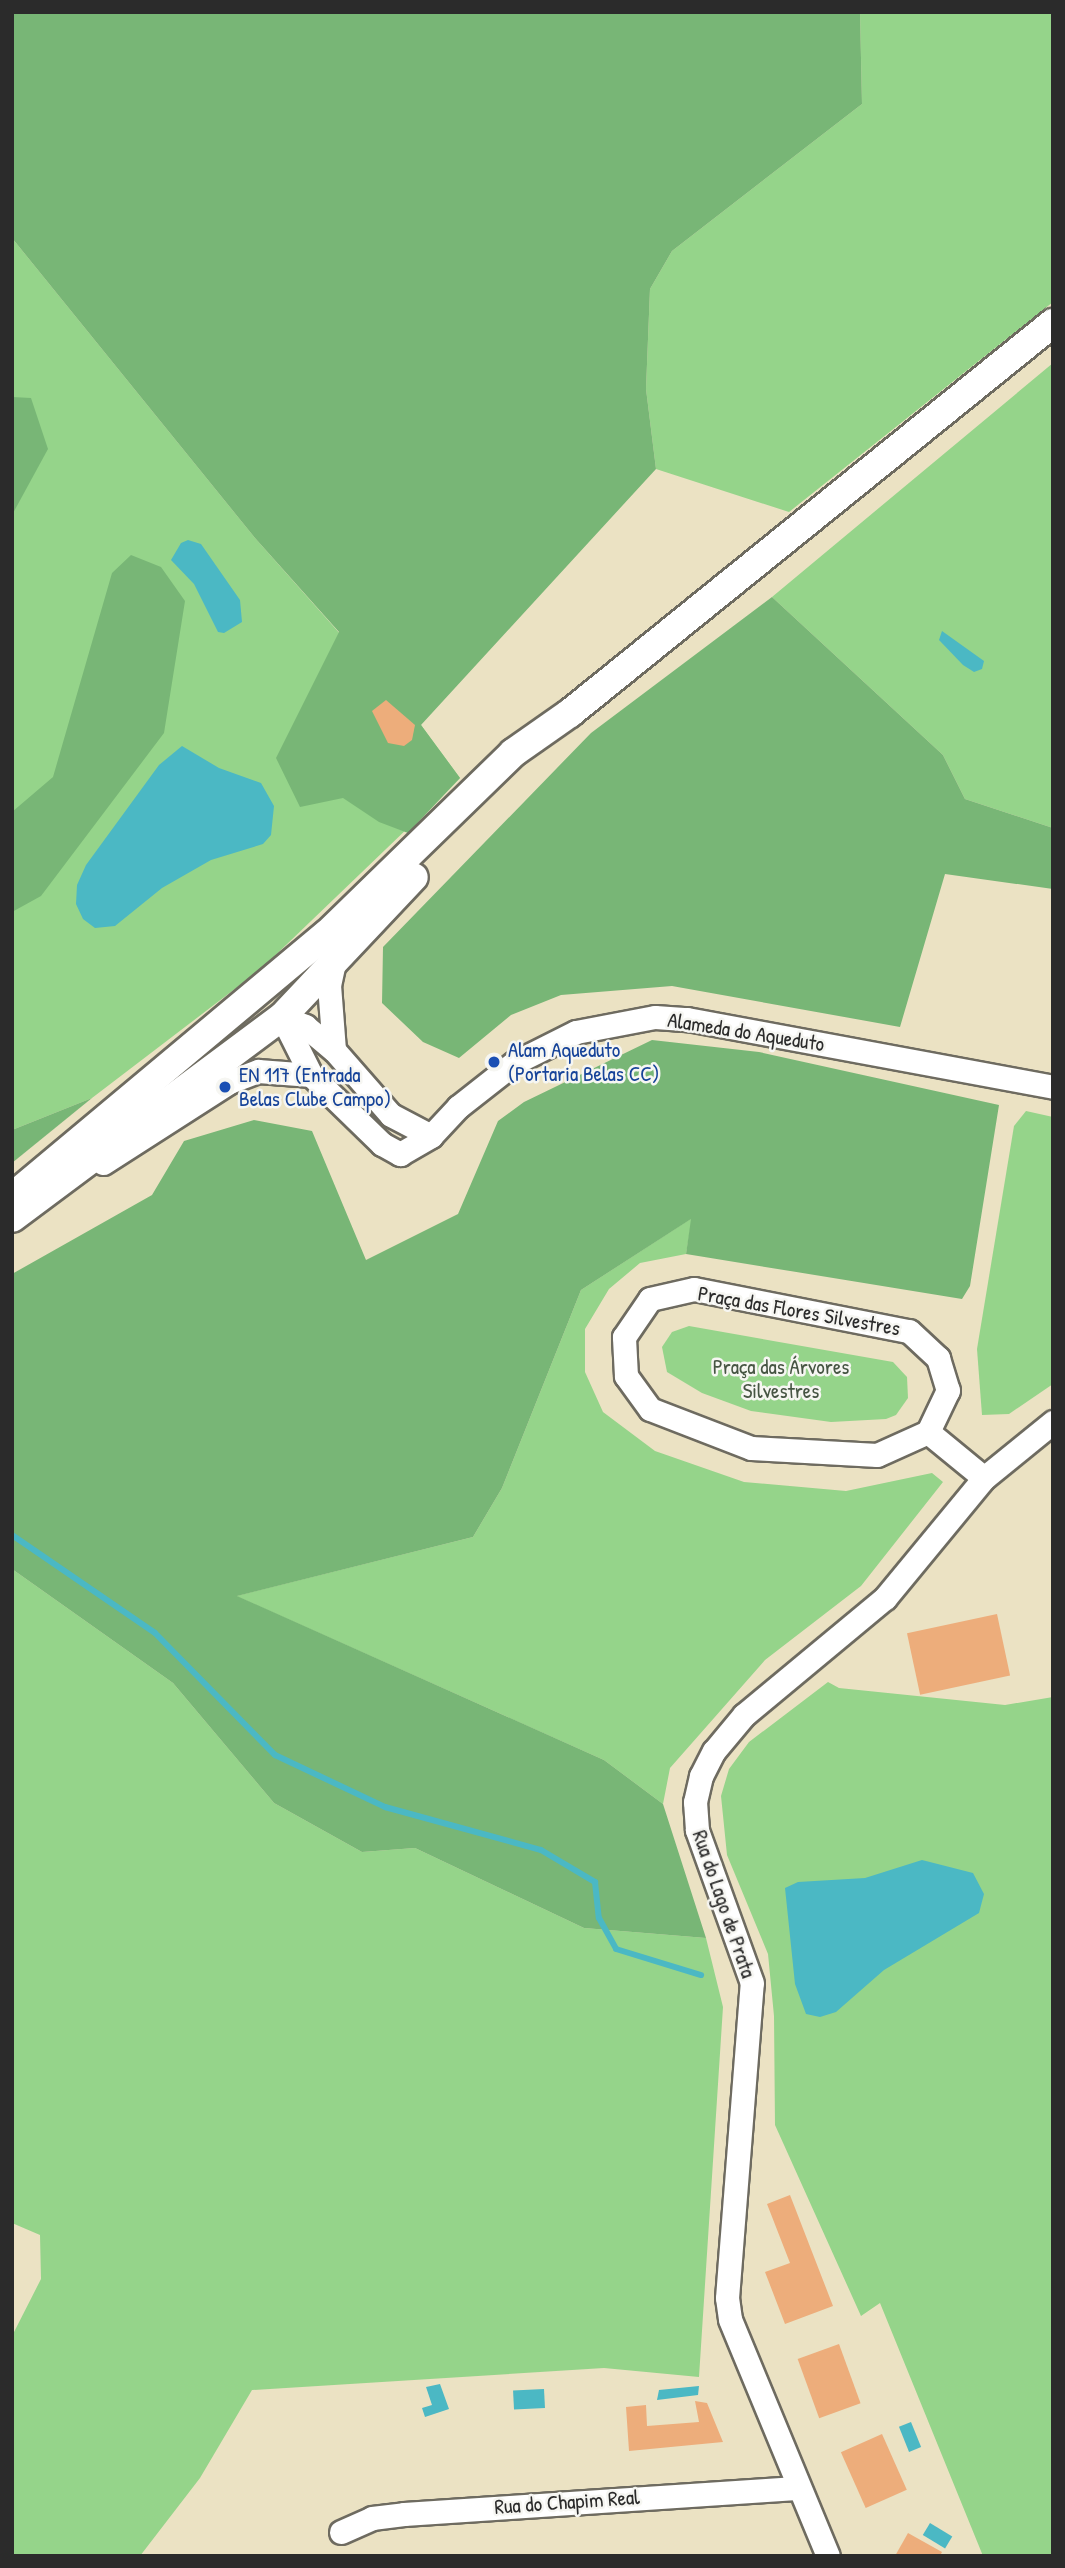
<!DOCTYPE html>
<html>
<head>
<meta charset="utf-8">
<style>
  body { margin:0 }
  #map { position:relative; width:1065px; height:2568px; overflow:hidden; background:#ebe2c3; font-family:"Patrick Hand",sans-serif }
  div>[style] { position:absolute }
  .green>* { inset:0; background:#95d48a }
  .forest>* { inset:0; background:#78b676 }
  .water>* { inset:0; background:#4bb8c4; transform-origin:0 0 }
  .stream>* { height:6px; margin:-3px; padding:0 3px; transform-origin:3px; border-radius:3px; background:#4bb8c4 }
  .building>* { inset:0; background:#edad7b; transform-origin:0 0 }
  .roads { filter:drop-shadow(2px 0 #6e6b60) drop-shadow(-2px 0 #6e6b60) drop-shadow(0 2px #6e6b60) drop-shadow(0 -2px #6e6b60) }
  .minor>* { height:23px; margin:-11.5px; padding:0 11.5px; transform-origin:11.5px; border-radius:11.5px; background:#fff }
  .major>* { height:28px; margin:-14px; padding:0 14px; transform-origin:14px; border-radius:14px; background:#fff }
  .dots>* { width:19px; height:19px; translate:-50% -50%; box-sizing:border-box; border:4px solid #f6f6f2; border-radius:50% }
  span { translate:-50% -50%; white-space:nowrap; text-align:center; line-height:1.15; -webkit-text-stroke:5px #f6f6f2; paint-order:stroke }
  .street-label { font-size:21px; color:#2b2b2b }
  .transit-label { font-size:21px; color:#164399 }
  .left { translate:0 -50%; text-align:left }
  .park-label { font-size:21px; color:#465543 }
  .frame { position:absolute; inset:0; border:14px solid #2b2b2b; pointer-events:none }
</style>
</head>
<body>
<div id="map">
  <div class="green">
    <i style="clip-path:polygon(860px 12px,1053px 12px,1053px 302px,789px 512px,656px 469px,646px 389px,650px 289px,672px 251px,862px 104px)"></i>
    <i style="clip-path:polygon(12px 238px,255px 538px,421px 725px,460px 778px,261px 969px,92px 1098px,12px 1130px)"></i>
    <i style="clip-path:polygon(1053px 363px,1053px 828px,965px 799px,943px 755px,772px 597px)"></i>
    <i style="clip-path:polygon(1026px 1111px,1053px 1117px,1053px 1384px,1009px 1414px,982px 1415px,977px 1349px,1014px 1126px)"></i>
    <i style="clip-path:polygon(692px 1218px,686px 1254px,640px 1263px,609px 1289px,585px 1329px,585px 1372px,603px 1412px,655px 1451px,744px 1482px,846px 1491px,932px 1473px,943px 1482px,861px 1586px,765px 1660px,670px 1768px,663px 1804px,604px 1760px,236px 1596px,473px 1537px,502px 1488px,581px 1290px)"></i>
    <i style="clip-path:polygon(689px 1326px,893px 1362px,907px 1377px,908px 1398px,896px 1415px,886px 1419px,831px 1422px,751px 1411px,702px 1393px,667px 1372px,662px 1347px,672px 1332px)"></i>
    <i style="clip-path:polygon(12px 1569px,173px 1683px,274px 1803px,362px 1852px,415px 1848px,584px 1928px,706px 1938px,723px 2007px,699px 2377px,604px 2368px,252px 2390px,200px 2478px,140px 2556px,12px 2556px,12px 2336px,41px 2279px,40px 2235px,12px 2223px)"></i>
    <i style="clip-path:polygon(828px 1682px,839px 1688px,1005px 1705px,1053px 1697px,1053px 2556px,983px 2556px,880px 2303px,861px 2316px,775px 2125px,774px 2016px,768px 1954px,727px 1855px,721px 1796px,729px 1769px,749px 1742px)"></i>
  </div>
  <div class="forest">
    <i style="clip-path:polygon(12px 12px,860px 12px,862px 104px,672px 251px,650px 289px,646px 389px,656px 469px,421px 725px,460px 778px,408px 833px,379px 822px,343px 798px,300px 807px,276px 758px,339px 632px,255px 538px,12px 238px)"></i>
    <i style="clip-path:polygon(12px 397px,31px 398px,48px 449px,12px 515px)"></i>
    <i style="clip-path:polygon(131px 555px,161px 567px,185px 601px,164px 733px,41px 896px,12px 912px,12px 812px,53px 777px,112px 573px)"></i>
    <i style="clip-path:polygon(772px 597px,943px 755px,965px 799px,1053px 828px,1053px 889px,945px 874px,900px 1027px,672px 986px,561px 995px,511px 1015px,459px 1058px,423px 1042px,382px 1003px,383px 947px,591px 733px)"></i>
    <i style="clip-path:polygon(652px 1040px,759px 1052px,999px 1105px,970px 1286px,962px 1299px,686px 1254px,691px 1219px,581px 1290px,502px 1488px,473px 1537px,237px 1596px,604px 1760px,663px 1804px,706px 1938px,584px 1928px,415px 1848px,362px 1852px,274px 1803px,173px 1683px,12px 1569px,12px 1274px,152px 1195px,184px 1141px,254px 1120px,312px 1131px,366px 1260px,458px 1214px,498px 1121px,524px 1102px)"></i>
    <i style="clip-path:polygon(92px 1098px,12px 1163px,12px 1130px)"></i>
  </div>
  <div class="water">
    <i style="clip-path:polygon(188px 540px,201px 544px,240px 600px,242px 622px,224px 633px,218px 632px,194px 584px,171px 560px,181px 543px)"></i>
    <i style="clip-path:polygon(942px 631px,984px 661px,982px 669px,974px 672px,963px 665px,939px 640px)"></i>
    <i style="clip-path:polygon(182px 746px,219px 768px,261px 783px,274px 806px,271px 835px,263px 844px,211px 860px,162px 888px,115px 926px,95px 928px,83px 919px,76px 904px,77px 885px,86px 865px,159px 765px)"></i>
    <i style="clip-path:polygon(922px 1860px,973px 1873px,984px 1894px,979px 1913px,884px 1970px,836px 2012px,820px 2017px,806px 2014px,795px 1984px,785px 1888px,798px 1882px,865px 1878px)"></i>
    <i style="clip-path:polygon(440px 2384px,449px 2409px,425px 2417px,422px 2408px,432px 2405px,426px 2387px)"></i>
    <i style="clip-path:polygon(699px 2386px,698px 2395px,657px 2400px,659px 2390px)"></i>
    <i style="left:544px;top:2389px;width:19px;height:31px;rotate:87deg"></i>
    <i style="left:911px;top:2422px;width:27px;height:13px;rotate:68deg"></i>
    <i style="left:930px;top:2523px;width:26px;height:14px;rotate:31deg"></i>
  </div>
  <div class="stream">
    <i style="left:12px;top:1535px;width:173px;rotate:34.4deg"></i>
    <i style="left:155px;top:1633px;width:171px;rotate:45.5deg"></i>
    <i style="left:275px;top:1755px;width:122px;rotate:25.3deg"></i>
    <i style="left:385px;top:1807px;width:162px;rotate:15.4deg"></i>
    <i style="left:541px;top:1850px;width:63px;rotate:30.7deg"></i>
    <i style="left:595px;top:1882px;width:36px;rotate:84deg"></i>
    <i style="left:599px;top:1918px;width:35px;rotate:61deg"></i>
    <i style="left:616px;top:1949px;width:89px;rotate:17deg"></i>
  </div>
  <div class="building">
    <i style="clip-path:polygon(386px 700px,415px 725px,412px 740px,404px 746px,388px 743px,372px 711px)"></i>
    <i style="left:997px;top:1614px;width:63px;height:92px;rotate:78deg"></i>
    <i style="clip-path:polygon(790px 2195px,833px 2306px,785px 2324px,765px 2272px,790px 2263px,767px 2204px)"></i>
    <i style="left:839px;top:2344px;width:63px;height:44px;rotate:70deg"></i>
    <i style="clip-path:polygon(695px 2401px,707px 2403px,723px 2442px,629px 2451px,626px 2407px,646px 2405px,647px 2426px,699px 2422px)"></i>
    <i style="left:882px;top:2434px;width:61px;height:45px;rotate:66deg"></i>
    <i style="clip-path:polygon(908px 2533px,942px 2552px,940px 2556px,895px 2556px)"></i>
  </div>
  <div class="roads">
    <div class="minor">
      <i style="left:334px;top:962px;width:24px;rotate:102deg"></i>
      <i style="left:329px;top:985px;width:65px;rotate:85.6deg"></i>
      <i style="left:282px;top:1017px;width:65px;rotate:63.4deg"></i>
      <i style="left:311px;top:1075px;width:99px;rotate:44.2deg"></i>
      <i style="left:382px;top:1144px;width:21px;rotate:29deg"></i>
      <i style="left:400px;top:1154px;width:36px;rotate:-30deg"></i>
      <i style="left:431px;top:1136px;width:40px;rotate:-47deg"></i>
      <i style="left:458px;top:1107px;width:71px;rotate:-38.2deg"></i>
      <i style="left:514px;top:1063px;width:69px;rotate:-26.6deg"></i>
      <i style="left:576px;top:1032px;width:80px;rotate:-10.8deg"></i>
      <i style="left:655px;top:1017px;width:32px;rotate:4deg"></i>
      <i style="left:687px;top:1019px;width:372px;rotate:10.5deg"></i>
      <i style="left:282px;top:1017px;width:25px;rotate:21deg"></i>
      <i style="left:305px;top:1026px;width:38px;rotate:40deg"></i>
      <i style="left:334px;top:1050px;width:86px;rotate:48.8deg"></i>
      <i style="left:391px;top:1115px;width:45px;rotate:27.7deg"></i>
      <i style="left:103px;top:1163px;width:150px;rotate:-32.7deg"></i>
      <i style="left:229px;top:1082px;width:31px;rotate:-21deg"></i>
      <i style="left:258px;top:1071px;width:53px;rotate:4.3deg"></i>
      <i style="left:928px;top:1432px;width:56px;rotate:155.7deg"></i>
      <i style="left:877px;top:1455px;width:126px;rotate:-176.8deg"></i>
      <i style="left:751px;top:1448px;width:108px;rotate:-158.9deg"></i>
      <i style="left:650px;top:1409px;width:41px;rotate:-126deg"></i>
      <i style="left:626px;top:1376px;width:39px;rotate:-93deg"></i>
      <i style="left:624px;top:1337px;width:46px;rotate:-55.6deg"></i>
      <i style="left:650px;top:1299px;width:45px;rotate:-12.8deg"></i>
      <i style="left:694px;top:1289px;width:219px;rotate:11.1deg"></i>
      <i style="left:909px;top:1331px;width:40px;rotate:43deg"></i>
      <i style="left:938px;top:1358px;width:34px;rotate:73deg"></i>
      <i style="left:948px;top:1390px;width:47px;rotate:115.5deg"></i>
      <i style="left:928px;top:1432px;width:72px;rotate:39.4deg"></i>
      <i style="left:341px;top:2532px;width:34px;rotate:-24deg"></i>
      <i style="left:372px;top:2518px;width:32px;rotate:-7deg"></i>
      <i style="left:404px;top:2514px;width:393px;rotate:-3.8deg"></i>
      <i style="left:828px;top:2556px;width:256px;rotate:-112.5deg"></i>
      <i style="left:730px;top:2319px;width:21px;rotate:-98deg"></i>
      <i style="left:727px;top:2298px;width:316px;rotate:-85.5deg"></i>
      <i style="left:752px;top:1983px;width:163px;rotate:-109.8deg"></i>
      <i style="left:697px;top:1830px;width:28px;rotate:-94deg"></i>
      <i style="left:695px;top:1802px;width:27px;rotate:-77deg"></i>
      <i style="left:701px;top:1776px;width:28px;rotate:-63deg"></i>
      <i style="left:714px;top:1751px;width:47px;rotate:-50.2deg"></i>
      <i style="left:744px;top:1715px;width:183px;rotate:-39.7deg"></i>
      <i style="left:885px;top:1598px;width:156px;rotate:-50.5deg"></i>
      <i style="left:984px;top:1478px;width:89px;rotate:-39.1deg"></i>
    </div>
    <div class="major">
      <i style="left:12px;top:1197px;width:410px;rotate:-39.9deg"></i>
      <i style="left:327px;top:934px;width:260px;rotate:-44.2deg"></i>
      <i style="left:513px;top:753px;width:70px;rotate:-35.1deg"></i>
      <i style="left:570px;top:713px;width:621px;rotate:-38.92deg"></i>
      <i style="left:12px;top:1218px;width:337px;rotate:-36.7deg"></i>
      <i style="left:282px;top:1017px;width:192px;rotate:-46.7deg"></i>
    </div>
  </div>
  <div class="dots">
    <i style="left:494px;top:1062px;background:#1a4fb4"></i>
    <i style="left:225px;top:1087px;background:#1a4fb4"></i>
  </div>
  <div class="street-label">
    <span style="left:746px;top:1032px;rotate:9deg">Alameda do Aqueduto</span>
    <span style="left:799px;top:1311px;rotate:10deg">Praça das Flores Silvestres</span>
    <span style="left:724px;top:1904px;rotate:71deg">Rua do Lago de Prata</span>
    <span style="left:567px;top:2502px;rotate:-4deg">Rua do Chapim Real</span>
  </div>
  <div class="transit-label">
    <span class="left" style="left:508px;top:1062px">Alam Aqueduto<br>(Portaria Belas CC)</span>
    <span class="left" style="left:239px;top:1087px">EN 117 (Entrada<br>Belas Clube Campo)</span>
  </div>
  <div class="park-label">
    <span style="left:781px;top:1379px">Praça das Árvores<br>Silvestres</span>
  </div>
  <div class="frame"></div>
</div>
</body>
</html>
